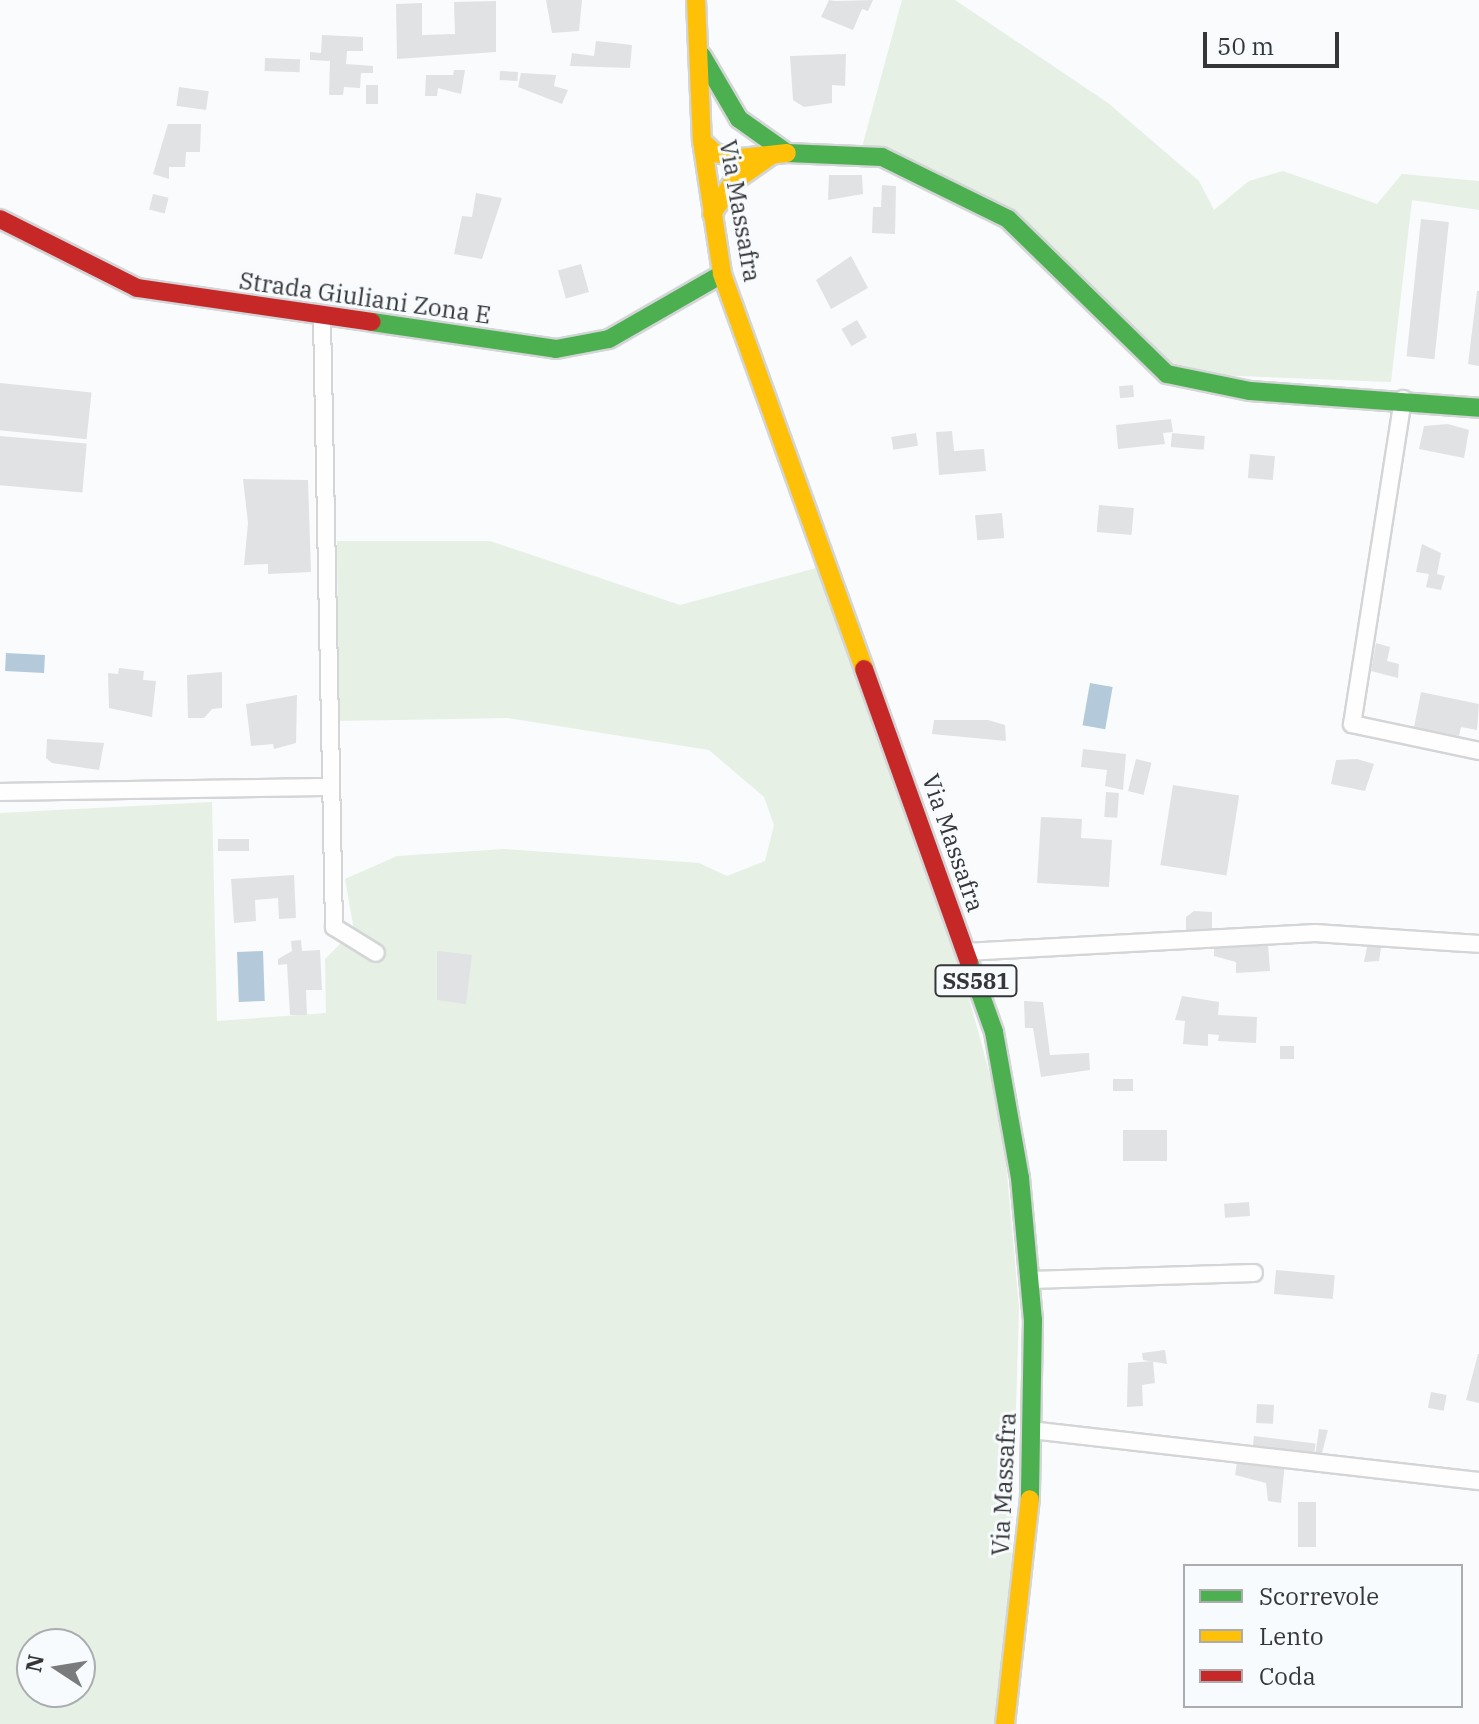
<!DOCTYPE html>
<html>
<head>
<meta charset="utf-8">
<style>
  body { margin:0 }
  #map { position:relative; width:1479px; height:1724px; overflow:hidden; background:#f9fbfd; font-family:"IBM Plex Serif",serif }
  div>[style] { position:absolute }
  .green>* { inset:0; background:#e6f0e4 }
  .water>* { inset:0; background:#b4cada; transform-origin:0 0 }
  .building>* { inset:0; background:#e1e2e4; transform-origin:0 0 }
  .roads { filter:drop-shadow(2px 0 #d3d5d6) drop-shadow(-2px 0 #d3d5d6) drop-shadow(0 2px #d3d5d6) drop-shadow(0 -2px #d3d5d6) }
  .street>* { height:16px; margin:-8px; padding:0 8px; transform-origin:8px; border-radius:8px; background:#fefeff }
  .fast>* { height:18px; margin:-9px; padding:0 9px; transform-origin:9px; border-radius:9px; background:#4caf50 }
  .slow>* { height:18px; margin:-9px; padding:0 9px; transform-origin:9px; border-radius:9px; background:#ffc107 }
  .jam>* { height:18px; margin:-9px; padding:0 9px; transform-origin:9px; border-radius:9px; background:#c62828 }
  span { translate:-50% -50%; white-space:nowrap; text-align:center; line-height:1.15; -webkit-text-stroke:6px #f8fbfe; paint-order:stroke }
  .shield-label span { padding:2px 6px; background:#f8fbfe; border:2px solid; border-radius:6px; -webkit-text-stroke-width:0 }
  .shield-label { font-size:22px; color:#353638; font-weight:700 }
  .street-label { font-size:24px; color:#353638 }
  .legend { position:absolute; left:1183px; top:1564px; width:280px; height:144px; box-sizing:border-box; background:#f8fbfe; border:2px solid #aaacaf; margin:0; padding:10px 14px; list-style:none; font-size:24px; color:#353638 }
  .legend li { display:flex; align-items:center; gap:16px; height:40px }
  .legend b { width:40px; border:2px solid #aaacaf }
  .north { position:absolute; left:16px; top:1628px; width:80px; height:80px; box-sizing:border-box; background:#f8fbfe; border:2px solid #aaacaf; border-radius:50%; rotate:282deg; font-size:22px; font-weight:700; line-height:32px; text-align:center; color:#353638 }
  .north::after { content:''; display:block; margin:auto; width:28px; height:36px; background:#7a7b7d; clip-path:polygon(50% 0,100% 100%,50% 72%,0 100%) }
  .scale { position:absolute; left:1203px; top:32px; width:136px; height:36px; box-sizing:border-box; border:4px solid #353638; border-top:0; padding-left:10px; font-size:24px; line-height:28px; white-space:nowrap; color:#353638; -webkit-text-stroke:6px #f8fbfe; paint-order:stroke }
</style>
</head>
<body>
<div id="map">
  <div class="green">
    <i style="clip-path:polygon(902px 0,955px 0,1108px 103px,1199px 181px,1214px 210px,1249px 181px,1283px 171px,1377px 204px,1402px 174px,1479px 181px,1479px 210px,1412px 200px,1391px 382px,1189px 374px,1134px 346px,983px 203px,862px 147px)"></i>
    <i style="clip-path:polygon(evenodd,337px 541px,490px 541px,680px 605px,816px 568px,959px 962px,1002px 1118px,1019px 1307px,1010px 1614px,995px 1724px,0 1724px,0 813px,212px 802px,217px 1021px,326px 1013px,325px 959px,354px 930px,345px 879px,397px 856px,505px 849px,699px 863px,727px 876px,765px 861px,774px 825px,764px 797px,709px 750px,508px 718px,339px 721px,337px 541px,32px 1644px,80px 1644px,80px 1692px,32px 1692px,32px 1644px)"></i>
  </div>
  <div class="water">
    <i style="left:6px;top:653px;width:39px;height:18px;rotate:3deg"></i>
    <i style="left:1090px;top:683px;width:23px;height:43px;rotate:10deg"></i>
    <i style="left:263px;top:951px;width:50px;height:26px;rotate:88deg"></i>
  </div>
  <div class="building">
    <i style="clip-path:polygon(546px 0,582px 0,579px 31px,552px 33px)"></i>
    <i style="clip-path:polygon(829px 0,835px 1px,873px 0,868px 11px,862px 9px,853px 30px,821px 17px)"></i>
    <i style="clip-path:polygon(496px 1px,496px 52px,397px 59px,396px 4px,422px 3px,422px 35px,455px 34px,454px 2px)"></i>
    <i style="clip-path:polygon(322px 35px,363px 37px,363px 51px,347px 51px,346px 64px,373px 66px,373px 73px,361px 73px,360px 88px,344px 87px,343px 95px,329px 95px,330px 61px,310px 60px,310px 52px,321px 53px)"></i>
    <i style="clip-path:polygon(596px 41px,632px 45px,630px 68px,570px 66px,572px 53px,594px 56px)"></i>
    <i style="clip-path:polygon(846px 54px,845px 86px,832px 85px,832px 103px,804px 107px,793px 100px,790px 56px)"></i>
    <i style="left:265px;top:58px;width:35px;height:13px;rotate:2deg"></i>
    <i style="clip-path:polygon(454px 70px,465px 70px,461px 94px,438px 88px,437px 96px,425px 96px,426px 75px,453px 75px)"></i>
    <i style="left:500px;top:71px;width:18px;height:9px;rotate:3deg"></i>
    <i style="clip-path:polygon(521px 73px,556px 75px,554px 86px,568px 90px,562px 104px,518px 87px)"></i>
    <i style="left:366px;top:85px;width:12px;height:19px"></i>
    <i style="left:179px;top:87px;width:30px;height:19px;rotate:8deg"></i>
    <i style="clip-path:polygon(168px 124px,201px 124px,200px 152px,186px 152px,185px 167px,169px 167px,169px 179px,153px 174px)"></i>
    <i style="clip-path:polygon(829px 175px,862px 175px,863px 194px,828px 200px)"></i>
    <i style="clip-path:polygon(882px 185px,896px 186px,895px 234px,872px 233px,873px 207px,881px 207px)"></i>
    <i style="clip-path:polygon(476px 193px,502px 198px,482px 259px,454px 254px,462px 216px,472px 217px)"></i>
    <i style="left:153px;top:194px;width:16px;height:16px;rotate:14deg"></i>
    <i style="left:1421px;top:219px;width:28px;height:138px;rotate:6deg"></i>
    <i style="clip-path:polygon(851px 256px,868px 288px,831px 309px,816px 280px)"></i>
    <i style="left:581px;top:264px;width:29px;height:24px;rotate:74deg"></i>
    <i style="clip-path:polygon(1477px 291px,1479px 291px,1479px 366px,1468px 364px)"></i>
    <i style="left:857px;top:320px;width:20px;height:18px;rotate:60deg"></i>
    <i style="left:0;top:383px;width:92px;height:47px;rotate:6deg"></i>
    <i style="left:1133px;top:385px;width:12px;height:14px;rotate:85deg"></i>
    <i style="clip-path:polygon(1171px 419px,1173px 432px,1163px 433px,1165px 444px,1118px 449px,1116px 425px)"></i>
    <i style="clip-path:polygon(1448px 424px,1469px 430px,1464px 458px,1419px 449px,1424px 426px)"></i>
    <i style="clip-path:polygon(952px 431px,954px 451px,984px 449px,986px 471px,939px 475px,936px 432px)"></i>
    <i style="left:916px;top:433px;width:13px;height:25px;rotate:81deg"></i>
    <i style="left:1172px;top:433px;width:33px;height:14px;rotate:5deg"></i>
    <i style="left:0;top:436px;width:87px;height:49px;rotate:5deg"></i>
    <i style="left:1250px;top:454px;width:25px;height:24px;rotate:5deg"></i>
    <i style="clip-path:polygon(243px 479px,308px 480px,311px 572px,268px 574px,268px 564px,244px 565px,248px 523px)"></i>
    <i style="left:1099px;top:505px;width:35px;height:27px;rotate:5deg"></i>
    <i style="left:1002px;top:513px;width:25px;height:27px;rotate:85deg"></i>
    <i style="clip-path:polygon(1422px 544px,1441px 553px,1437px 574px,1445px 576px,1441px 590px,1426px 587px,1429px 574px,1416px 572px)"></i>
    <i style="clip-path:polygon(1376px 643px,1390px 647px,1387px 661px,1399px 664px,1398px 678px,1371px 671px)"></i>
    <i style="clip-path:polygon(119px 668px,144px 671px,143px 680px,156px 681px,152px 717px,109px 708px,108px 673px,118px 674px)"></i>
    <i style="clip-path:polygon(222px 672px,222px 708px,212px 709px,204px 718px,188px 718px,187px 675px)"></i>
    <i style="clip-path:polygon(1421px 692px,1479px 704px,1477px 730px,1461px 727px,1459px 736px,1414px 727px)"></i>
    <i style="clip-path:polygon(297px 695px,296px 743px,274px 749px,273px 744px,251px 746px,246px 704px)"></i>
    <i style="clip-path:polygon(934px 720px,988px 720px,1005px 725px,1006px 741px,932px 734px)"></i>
    <i style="clip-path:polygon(47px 739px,104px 743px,99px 770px,52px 763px,46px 758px)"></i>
    <i style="clip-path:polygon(1083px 749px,1126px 754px,1123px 790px,1105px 786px,1107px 770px,1081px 767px)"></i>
    <i style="left:1136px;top:759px;width:16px;height:33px;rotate:14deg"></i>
    <i style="clip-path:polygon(1357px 759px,1374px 764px,1365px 791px,1331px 784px,1336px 760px)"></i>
    <i style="left:1173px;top:785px;width:67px;height:81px;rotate:9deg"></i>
    <i style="left:1106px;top:792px;width:13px;height:25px;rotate:4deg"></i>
    <i style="clip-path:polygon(1041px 817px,1082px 819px,1081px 838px,1112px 840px,1109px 887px,1037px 883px)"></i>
    <i style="left:218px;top:839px;width:31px;height:12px"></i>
    <i style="clip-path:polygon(294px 875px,296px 918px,279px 919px,278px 898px,255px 900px,256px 921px,234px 923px,231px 879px)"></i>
    <i style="clip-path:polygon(1194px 911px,1212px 912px,1212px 930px,1186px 932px,1186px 917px)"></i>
    <i style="clip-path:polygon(301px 940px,302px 951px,320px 950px,322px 990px,306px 990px,307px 1015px,290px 1015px,287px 964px,278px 965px,278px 959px,292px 951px,291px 941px)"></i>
    <i style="clip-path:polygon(1232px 942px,1233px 947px,1268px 944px,1270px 971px,1236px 973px,1236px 962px,1214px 956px,1214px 943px)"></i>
    <i style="clip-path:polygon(1368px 942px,1382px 942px,1379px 961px,1364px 962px)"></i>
    <i style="clip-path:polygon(437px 951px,472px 955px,466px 1004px,437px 1000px)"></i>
    <i style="clip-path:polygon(1182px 996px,1219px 1002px,1218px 1015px,1257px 1017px,1256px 1043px,1218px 1041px,1219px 1035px,1208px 1034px,1208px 1046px,1183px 1044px,1185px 1021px,1175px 1020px)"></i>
    <i style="clip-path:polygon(1024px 1001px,1043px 1002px,1050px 1055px,1089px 1053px,1090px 1070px,1041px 1077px,1033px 1028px,1025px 1028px)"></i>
    <i style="left:1280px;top:1046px;width:14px;height:13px"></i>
    <i style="left:1113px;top:1079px;width:20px;height:12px"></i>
    <i style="left:1167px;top:1130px;width:31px;height:44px;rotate:90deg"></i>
    <i style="left:1249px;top:1202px;width:14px;height:25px;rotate:86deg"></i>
    <i style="left:1276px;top:1270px;width:59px;height:24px;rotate:5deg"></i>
    <i style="clip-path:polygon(1165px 1350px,1167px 1364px,1143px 1360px,1142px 1353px)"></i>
    <i style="clip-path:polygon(1478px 1354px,1479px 1354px,1479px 1403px,1466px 1400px)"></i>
    <i style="clip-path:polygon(1153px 1361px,1155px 1383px,1142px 1385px,1143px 1406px,1127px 1407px,1128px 1363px)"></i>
    <i style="left:1431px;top:1392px;width:16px;height:16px;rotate:11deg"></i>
    <i style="left:1257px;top:1404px;width:17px;height:19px;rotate:3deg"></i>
    <i style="clip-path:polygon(1319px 1429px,1328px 1430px,1321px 1457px,1315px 1456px)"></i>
    <i style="left:1254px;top:1436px;width:62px;height:12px;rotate:7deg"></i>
    <i style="clip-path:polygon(1238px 1456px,1285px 1462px,1281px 1503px,1268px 1501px,1266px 1483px,1235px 1475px)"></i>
    <i style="left:1298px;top:1502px;width:18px;height:45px"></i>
  </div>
  <div class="roads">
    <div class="street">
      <i style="left:322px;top:318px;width:609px;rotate:88.87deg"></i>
      <i style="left:334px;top:927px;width:49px;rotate:31.8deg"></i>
      <i style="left:1403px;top:399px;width:329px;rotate:98.9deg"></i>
      <i style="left:1352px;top:724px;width:130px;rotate:12deg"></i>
      <i style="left:0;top:792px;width:331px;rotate:-0.9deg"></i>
      <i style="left:965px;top:952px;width:351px;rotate:-3.1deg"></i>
      <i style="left:1315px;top:933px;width:164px;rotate:3.8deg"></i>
      <i style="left:1030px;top:1280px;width:224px;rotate:-1.8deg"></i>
      <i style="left:1031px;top:1430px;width:451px;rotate:6.5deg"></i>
    </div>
    <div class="fast">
      <i style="left:702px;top:56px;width:73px;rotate:59.6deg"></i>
      <i style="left:739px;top:119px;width:59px;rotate:35.3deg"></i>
      <i style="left:787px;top:153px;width:95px;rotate:2.4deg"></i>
      <i style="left:882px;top:157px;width:140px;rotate:26.2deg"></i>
      <i style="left:1008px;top:219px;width:222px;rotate:44.3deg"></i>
      <i style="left:1167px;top:374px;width:85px;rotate:11.6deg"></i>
      <i style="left:1250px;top:391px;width:230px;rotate:4.2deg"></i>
      <i style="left:372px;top:322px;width:186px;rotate:8.3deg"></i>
      <i style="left:556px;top:349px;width:54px;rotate:-10.7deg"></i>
      <i style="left:609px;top:339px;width:130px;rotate:-29.9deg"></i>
      <i style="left:969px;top:962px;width:74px;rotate:70.3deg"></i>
      <i style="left:994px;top:1032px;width:148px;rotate:79.9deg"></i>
      <i style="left:1020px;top:1178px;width:143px;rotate:84.8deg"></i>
      <i style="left:1033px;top:1320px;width:179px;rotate:91deg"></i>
    </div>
    <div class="slow">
      <i style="left:696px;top:0;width:141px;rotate:87.6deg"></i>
      <i style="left:702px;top:141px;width:134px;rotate:81.4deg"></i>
      <i style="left:722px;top:274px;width:420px;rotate:70.2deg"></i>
      <i style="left:702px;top:141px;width:18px;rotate:43deg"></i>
      <i style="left:715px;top:153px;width:26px;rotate:11deg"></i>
      <i style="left:741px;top:158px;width:46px;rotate:-6.2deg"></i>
      <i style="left:712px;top:214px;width:38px;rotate:-57deg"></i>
      <i style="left:733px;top:182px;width:44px;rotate:-34.8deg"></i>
      <i style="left:1005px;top:1724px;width:226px;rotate:-83.7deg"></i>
    </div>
    <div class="jam">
      <i style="left:0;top:219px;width:153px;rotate:26.7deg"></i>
      <i style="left:137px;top:288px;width:237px;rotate:8.2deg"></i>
      <i style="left:864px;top:669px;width:311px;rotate:70.3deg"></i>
    </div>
  </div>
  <div class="shield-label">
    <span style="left:976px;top:981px">SS581</span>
  </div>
  <div class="street-label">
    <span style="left:740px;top:211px;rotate:80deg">Via Massafra</span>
    <span style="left:365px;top:298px;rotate:8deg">Strada Giuliani Zona E</span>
    <span style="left:953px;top:843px;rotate:71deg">Via Massafra</span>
    <span style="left:1004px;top:1484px;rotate:-87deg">Via Massafra</span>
  </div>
  <ul class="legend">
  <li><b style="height:10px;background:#4caf50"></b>Scorrevole</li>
  <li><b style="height:10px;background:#ffc107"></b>Lento</li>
  <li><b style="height:10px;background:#c62828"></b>Coda</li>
  </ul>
  <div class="north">N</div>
  <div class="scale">50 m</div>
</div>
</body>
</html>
